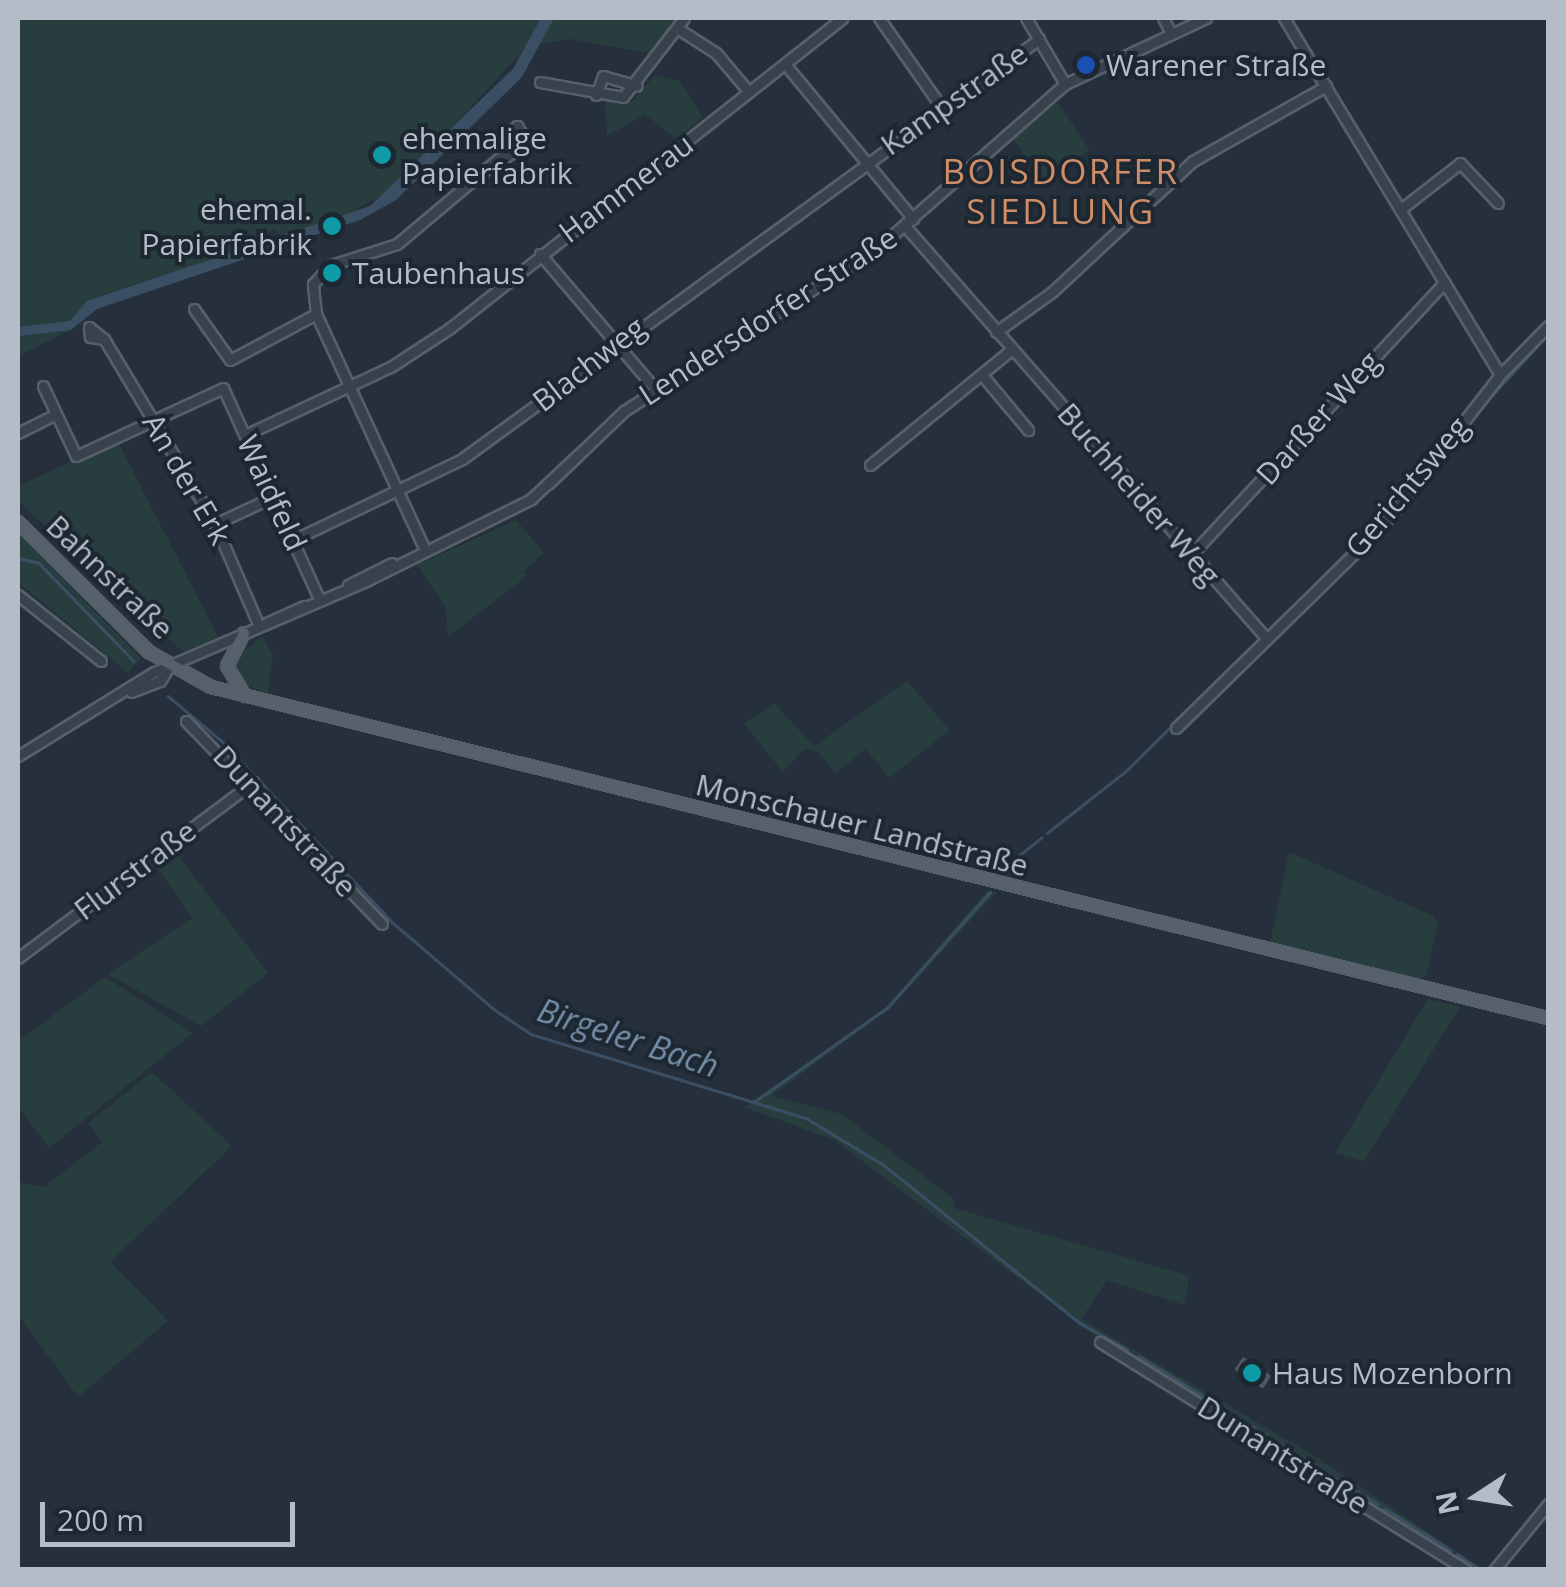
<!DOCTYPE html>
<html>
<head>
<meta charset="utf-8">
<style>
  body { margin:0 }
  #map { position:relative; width:1566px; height:1587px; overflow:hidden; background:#25303c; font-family:"Open Sans",sans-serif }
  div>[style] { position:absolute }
  .green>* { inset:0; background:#283e3e; transform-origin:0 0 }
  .water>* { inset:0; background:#3b4f64 }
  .stream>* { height:2.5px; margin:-1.25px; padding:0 1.25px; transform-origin:1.25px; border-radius:1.25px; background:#3b4f64 }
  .building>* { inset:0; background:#4e5967; transform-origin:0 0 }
  .roads { filter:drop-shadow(2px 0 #56606a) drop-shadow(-2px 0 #56606a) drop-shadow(0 2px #56606a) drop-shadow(0 -2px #56606a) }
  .minor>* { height:9px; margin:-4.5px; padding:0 4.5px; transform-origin:4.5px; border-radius:4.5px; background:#38424c }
  .major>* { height:10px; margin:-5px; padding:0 5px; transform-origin:5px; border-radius:5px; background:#56616c }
  .dots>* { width:28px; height:28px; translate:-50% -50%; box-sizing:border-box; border:5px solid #1d2731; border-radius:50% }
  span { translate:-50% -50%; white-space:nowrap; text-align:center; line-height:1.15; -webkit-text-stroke:8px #1d2731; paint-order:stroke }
  .poi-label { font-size:30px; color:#b4bdc7 }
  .left { translate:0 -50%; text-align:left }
  .right { translate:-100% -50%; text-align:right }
  .street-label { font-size:30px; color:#b4bdc7 }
  .water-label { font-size:32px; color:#768faa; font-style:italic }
  .quarter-label { font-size:35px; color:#cf8e67; letter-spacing:2.5px }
  .frame { position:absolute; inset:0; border:20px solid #b4bdc7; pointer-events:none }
  .north { position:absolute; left:1426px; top:1447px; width:100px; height:100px; -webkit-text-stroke:8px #1d2731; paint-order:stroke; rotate:258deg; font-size:28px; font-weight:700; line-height:40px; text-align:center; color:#b4bdc7 }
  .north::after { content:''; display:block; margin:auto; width:35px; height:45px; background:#b4bdc7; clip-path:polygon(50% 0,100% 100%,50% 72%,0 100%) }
  .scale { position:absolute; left:40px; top:1502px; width:255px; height:45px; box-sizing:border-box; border:5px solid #b4bdc7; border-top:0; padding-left:12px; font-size:30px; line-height:35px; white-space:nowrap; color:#b4bdc7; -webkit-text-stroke:8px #1d2731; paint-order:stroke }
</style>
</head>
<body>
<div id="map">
  <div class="green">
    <i style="clip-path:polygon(18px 18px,676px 18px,654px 54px,570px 39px,527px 46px,396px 188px,346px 214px,280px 236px,275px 229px,226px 255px,87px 301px,73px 329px,18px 356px)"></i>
    <i style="clip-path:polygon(655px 75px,680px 81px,703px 117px,676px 139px,645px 114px,607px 136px,605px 100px,632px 102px)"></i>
    <i style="left:1058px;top:103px;width:57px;height:57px;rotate:56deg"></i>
    <i style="clip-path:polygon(117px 440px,218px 637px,183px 652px,18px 501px,18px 486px)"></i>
    <i style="clip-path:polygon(516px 520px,544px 553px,523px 571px,527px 576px,448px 637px,446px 608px,417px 565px)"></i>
    <i style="clip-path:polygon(18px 532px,141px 658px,128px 673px,18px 582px)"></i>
    <i style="clip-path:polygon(262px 636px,273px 655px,268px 694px,243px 684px,232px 662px)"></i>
    <i style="clip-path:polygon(907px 681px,950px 730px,889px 778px,866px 749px,835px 773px,818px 752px,804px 749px,783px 772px,744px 724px,774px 703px,814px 746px)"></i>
    <i style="clip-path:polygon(173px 849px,268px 973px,201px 1026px,108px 974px,192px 918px,154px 863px)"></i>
    <i style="clip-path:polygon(1289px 852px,1433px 916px,1438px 924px,1426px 975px,1416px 982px,1270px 943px)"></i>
    <i style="clip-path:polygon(987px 891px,996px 893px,889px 1009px,771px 1096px,842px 1114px,954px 1199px,954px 1208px,1189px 1276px,1185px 1305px,1107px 1280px,1081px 1319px,1323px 1461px,1482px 1569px,1101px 1340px,834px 1140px,744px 1107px,886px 1007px)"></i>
    <i style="clip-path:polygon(105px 977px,193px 1033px,49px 1148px,18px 1106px,18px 1041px)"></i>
    <i style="clip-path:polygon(1428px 999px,1460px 1007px,1364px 1161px,1335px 1153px)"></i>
    <i style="clip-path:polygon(152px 1072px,232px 1146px,110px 1262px,168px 1321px,78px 1397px,18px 1315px,18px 1182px,44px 1187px,102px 1142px,88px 1123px)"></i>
  </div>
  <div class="water">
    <i style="clip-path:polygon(541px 18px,554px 18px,522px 77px,396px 200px,360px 220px,97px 309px,71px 330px,18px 336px,18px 327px,70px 321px,87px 301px,370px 206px,513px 69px)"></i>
  </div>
  <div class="stream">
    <i style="left:1475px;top:414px;width:108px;rotate:-47.6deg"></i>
    <i style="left:18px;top:558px;width:22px;rotate:13deg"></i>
    <i style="left:39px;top:563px;width:136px;rotate:45.9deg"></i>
    <i style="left:1277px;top:623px;width:148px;rotate:-45.5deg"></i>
    <i style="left:168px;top:696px;width:73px;rotate:40deg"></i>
    <i style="left:224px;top:743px;width:245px;rotate:46.8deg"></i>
    <i style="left:392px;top:922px;width:135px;rotate:40.5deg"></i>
    <i style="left:495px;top:1010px;width:43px;rotate:33.7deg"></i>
    <i style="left:531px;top:1034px;width:288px;rotate:17deg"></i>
    <i style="left:806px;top:1118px;width:91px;rotate:31.1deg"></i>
    <i style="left:884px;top:1165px;width:252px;rotate:38.9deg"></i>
    <i style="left:1080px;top:1323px;width:54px;rotate:29deg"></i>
    <i style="left:1047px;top:833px;width:102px;rotate:-38.2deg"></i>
    <i style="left:1127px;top:770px;width:180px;rotate:-44.8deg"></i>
    <i style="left:996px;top:874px;width:58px;rotate:-38.7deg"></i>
    <i style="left:754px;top:1102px;width:163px;rotate:-35.3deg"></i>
    <i style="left:887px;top:1008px;width:155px;rotate:-48.4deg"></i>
    <i style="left:1139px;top:1356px;width:281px;rotate:31.8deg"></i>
    <i style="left:1384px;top:1508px;width:79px;rotate:32.1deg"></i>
    <i style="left:1457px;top:1554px;width:30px;rotate:33deg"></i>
  </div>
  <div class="building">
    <i style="left:1243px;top:1357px;width:34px;height:15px;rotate:34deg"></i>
  </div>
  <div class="roads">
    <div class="minor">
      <i style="left:879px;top:18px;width:106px;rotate:55deg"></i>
      <i style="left:1026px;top:18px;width:77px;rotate:59.4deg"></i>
      <i style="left:1163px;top:18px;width:15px;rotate:62deg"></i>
      <i style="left:1284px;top:18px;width:417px;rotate:58.8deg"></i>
      <i style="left:677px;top:28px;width:46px;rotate:32.7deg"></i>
      <i style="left:716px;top:53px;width:51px;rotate:49.8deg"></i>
      <i style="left:785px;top:64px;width:201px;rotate:50.4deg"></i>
      <i style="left:540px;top:82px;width:84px;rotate:10.2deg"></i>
      <i style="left:623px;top:97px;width:100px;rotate:-52.3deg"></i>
      <i style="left:596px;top:95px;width:20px;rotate:-70deg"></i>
      <i style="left:603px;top:76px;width:35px;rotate:16deg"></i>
      <i style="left:517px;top:126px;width:19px;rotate:58deg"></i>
      <i style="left:527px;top:142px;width:24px;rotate:145deg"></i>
      <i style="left:507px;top:156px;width:17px;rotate:-123deg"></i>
      <i style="left:498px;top:142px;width:25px;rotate:-40deg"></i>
      <i style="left:1401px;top:209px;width:75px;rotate:-37.9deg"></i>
      <i style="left:1460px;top:163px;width:55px;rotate:46.5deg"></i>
      <i style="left:905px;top:226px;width:549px;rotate:48.77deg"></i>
      <i style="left:540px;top:254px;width:179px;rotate:49.5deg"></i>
      <i style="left:194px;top:309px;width:62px;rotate:54.8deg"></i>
      <i style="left:230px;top:360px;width:98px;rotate:-28.1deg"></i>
      <i style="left:996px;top:332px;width:69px;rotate:-35.5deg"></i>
      <i style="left:1052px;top:292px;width:192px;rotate:-42.9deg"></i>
      <i style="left:1193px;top:161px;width:153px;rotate:-29.4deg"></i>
      <i style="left:104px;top:339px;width:14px;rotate:-172deg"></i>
      <i style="left:90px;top:337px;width:10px;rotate:-96deg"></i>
      <i style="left:89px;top:327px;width:19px;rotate:39deg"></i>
      <i style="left:104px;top:339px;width:216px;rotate:59deg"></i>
      <i style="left:215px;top:524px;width:111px;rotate:66.7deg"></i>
      <i style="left:982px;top:375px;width:72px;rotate:50.1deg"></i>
      <i style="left:43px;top:386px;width:77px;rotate:64.8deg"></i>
      <i style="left:76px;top:456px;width:162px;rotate:-24.8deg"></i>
      <i style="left:223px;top:388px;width:232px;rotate:65.5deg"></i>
      <i style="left:18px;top:433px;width:42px;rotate:-26.6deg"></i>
      <i style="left:245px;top:435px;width:162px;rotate:-25.1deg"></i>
      <i style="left:392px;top:366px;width:69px;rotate:-33.2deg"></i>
      <i style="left:450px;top:328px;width:500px;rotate:-38.3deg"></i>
      <i style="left:870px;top:465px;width:183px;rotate:-39.2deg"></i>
      <i style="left:548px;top:484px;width:105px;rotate:-43.8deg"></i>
      <i style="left:624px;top:411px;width:305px;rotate:-32.8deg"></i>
      <i style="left:880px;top:246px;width:246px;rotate:-41.2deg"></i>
      <i style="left:1065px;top:84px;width:156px;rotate:-25.1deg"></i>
      <i style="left:215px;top:524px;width:64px;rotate:-25deg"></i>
      <i style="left:293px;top:540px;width:187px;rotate:-25.6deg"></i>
      <i style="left:462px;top:459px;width:714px;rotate:-36.05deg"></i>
      <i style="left:425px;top:550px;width:260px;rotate:-114.8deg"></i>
      <i style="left:316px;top:314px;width:30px;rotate:-96deg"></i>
      <i style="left:313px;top:284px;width:26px;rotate:-47deg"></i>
      <i style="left:331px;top:265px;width:69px;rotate:-17.7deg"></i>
      <i style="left:397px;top:244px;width:141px;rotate:-40.1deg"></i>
      <i style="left:1192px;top:554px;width:371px;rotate:-47.1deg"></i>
      <i style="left:348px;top:585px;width:49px;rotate:-26.6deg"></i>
      <i style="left:18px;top:595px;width:106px;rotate:38.5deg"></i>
      <i style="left:266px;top:623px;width:42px;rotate:-24.1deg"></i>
      <i style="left:131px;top:692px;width:31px;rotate:-21deg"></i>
      <i style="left:160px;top:681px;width:15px;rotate:-58deg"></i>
      <i style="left:186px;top:721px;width:282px;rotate:46deg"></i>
      <i style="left:1176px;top:728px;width:291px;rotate:-44.4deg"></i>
      <i style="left:1384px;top:524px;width:189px;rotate:-52.1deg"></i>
      <i style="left:1500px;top:375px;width:69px;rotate:-45.6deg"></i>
      <i style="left:18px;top:756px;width:160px;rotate:-31.7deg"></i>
      <i style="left:154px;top:672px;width:231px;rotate:-23.2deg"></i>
      <i style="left:366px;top:581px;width:184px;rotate:-26.4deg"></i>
      <i style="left:531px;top:499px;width:63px;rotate:-43.1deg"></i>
      <i style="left:18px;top:958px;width:294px;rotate:-36.8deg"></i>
      <i style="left:1100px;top:1342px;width:431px;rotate:31.9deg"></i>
      <i style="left:1494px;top:1570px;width:85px;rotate:-50.7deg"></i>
    </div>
    <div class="major">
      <i style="left:18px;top:522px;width:185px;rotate:44.8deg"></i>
      <i style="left:149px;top:652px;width:71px;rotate:29.4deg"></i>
      <i style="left:211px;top:687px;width:1377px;rotate:13.91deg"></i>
      <i style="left:244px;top:633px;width:37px;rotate:117deg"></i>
      <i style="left:227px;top:666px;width:35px;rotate:59deg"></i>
    </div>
  </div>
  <div class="dots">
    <i style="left:1086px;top:65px;background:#1a4fb4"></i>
    <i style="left:382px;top:155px;background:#0f9aa8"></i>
    <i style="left:332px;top:226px;background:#0f9aa8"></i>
    <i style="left:332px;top:273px;background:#0f9aa8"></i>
    <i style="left:1252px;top:1373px;background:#0f9aa8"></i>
  </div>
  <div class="poi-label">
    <span class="left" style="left:1106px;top:65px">Warener Straße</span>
    <span class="left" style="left:402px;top:155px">ehemalige<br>Papierfabrik</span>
    <span class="right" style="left:312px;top:226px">ehemal.<br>Papierfabrik</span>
    <span class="left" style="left:352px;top:273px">Taubenhaus</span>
    <span class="left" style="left:1272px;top:1373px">Haus Mozenborn</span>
  </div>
  <div class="street-label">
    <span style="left:954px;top:99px;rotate:-35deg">Kampstraße</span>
    <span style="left:626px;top:188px;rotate:-37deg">Hammerau</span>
    <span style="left:768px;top:316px;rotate:-33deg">Lendersdorfer Straße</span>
    <span style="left:589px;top:364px;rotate:-38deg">Blachweg</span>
    <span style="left:1318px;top:418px;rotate:-48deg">Darßer Weg</span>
    <span style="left:187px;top:479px;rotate:60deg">An der Erk</span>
    <span style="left:1407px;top:487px;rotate:-50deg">Gerichtsweg</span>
    <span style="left:272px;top:493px;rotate:65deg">Waidfeld</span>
    <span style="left:1139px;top:494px;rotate:49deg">Buchheider Weg</span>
    <span style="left:110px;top:577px;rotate:44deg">Bahnstraße</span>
    <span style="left:285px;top:821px;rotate:47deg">Dunantstraße</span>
    <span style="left:862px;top:825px;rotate:14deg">Monschauer Landstraße</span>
    <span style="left:135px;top:870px;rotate:-37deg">Flurstraße</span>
    <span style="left:1283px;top:1455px;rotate:32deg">Dunantstraße</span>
  </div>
  <div class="water-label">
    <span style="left:628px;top:1038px;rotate:18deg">Birgeler Bach</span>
  </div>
  <div class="quarter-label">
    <span style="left:1061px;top:191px">BOISDORFER<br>SIEDLUNG</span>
  </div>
  <div class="frame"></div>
  <div class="north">N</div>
  <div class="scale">200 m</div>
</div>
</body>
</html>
